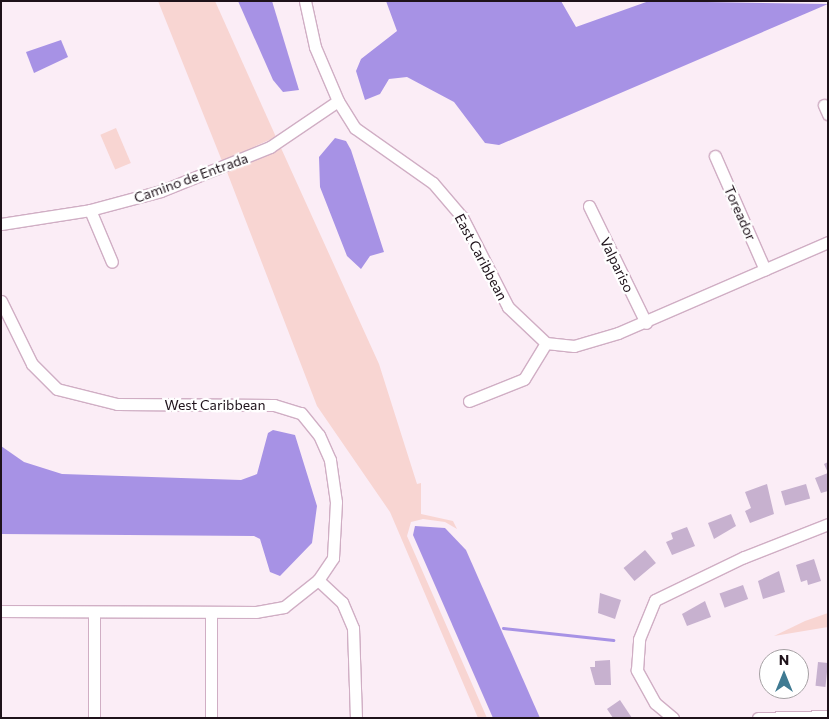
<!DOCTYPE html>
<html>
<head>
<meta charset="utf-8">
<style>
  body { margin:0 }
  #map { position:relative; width:829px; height:719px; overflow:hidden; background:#fbedf6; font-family:Commissioner,sans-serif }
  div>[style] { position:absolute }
  .green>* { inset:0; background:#f8d5d2; transform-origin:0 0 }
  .water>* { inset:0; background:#a792e5 }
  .stream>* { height:3px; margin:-1.5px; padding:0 1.5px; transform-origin:1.5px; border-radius:1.5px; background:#a792e5 }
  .building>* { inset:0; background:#c7b1cf; transform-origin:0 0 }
  .roads { filter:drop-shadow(1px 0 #d0aec4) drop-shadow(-1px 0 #d0aec4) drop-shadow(0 1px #d0aec4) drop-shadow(0 -1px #d0aec4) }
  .minor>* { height:11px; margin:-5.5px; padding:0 5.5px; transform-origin:5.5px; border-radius:5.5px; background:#fff }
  span { translate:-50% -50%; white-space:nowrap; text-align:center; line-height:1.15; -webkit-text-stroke:4.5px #fff; paint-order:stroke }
  .street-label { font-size:14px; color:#1e121a }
  .frame { position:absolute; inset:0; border:2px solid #1e121a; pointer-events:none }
  .north { position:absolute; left:759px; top:649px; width:50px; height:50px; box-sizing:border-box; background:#fff; border:1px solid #a5a0a3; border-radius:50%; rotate:0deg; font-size:14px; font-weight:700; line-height:20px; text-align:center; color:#1e121a }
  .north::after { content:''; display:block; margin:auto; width:18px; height:22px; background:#3f7a92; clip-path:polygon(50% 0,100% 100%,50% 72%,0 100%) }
</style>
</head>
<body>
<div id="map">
  <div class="green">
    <i style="clip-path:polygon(158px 1px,215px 1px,276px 137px,222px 161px)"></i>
    <i style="left:116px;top:128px;width:38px;height:17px;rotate:67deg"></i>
    <i style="clip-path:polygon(281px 148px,379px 364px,417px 484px,421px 483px,421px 514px,453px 521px,457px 529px,445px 522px,423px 519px,411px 522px,407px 536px,487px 718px,478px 718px,390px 512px,317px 406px,227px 172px)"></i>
    <i style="clip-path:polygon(828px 613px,828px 627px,774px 636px,805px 621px)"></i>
  </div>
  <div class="water">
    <i style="clip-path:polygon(238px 1px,272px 1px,299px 90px,283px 92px,273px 80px)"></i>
    <i style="clip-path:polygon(386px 1px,561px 1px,576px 27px,649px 1px,828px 4px,499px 145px,485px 143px,454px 102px,407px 77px,389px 79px,380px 94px,365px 100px,356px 71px,361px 59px,397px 31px)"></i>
    <i style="clip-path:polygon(61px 40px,68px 57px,34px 73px,26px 52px)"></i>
    <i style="clip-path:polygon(335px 138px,346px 141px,351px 150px,384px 252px,370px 256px,361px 269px,347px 256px,320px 187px,319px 157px)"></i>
    <i style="clip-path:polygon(273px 430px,295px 435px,317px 506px,312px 543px,280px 576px,270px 572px,260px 539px,254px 536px,1px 534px,1px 446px,24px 462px,62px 474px,241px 480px,257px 474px,268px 433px)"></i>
    <i style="clip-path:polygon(415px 526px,445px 528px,466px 550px,540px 718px,493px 718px,413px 535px)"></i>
  </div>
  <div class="stream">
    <i style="left:503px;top:628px;width:111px;rotate:6.2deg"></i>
  </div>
  <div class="building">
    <i style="clip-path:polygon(828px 462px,828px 491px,821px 493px,815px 478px,828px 473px,824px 464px)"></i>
    <i style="clip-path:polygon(767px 484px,774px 514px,750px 523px,745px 511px,751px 508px,745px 492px)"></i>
    <i style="left:806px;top:484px;width:15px;height:26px;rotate:74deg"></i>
    <i style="clip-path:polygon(731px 514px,736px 526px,714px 539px,708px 523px)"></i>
    <i style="clip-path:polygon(687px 527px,695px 546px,672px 555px,666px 542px,673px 539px,671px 533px)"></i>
    <i style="left:645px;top:550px;width:17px;height:28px;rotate:50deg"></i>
    <i style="clip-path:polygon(814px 559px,821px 581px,808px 585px,807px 580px,801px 582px,796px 565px)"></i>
    <i style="clip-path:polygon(779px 571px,785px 592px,763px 599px,758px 581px)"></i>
    <i style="left:743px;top:585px;width:15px;height:25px;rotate:70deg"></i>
    <i style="clip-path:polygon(600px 593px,621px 600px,615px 619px,598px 613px)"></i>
    <i style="clip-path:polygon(705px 601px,711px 617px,687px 626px,682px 614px)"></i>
    <i style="clip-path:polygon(610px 660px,611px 685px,595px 685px,590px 667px,595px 667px,595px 661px)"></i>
    <i style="left:818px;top:662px;width:10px;height:24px;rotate:6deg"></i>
    <i style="clip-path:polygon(620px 700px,632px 718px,613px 718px,607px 709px)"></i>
  </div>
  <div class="roads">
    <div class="minor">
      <i style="left:305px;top:1px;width:47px;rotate:77.7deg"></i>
      <i style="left:315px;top:47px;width:59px;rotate:66.9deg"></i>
      <i style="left:338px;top:101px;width:32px;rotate:58deg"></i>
      <i style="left:355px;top:128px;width:95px;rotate:35.2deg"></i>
      <i style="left:433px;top:183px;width:45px;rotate:49.5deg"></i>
      <i style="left:462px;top:217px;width:101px;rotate:62.9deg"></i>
      <i style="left:508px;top:307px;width:52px;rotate:43.5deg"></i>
      <i style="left:546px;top:343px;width:28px;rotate:6deg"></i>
      <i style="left:574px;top:346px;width:46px;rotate:-16.5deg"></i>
      <i style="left:618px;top:333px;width:229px;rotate:-23.4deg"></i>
      <i style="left:824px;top:105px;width:10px;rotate:66deg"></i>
      <i style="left:715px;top:156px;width:124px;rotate:66.3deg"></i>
      <i style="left:589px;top:206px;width:130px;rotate:64deg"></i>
      <i style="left:90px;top:210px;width:56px;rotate:67.1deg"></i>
      <i style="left:1px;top:224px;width:90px;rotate:-8.9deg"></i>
      <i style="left:90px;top:210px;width:73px;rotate:-15deg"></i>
      <i style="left:161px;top:191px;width:118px;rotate:-22deg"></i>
      <i style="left:270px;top:147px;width:82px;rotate:-34.1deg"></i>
      <i style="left:1px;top:301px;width:70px;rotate:63.8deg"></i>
      <i style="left:32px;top:364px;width:35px;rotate:45deg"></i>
      <i style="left:57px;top:389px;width:62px;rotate:14deg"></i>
      <i style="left:117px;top:404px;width:157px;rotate:0.4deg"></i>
      <i style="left:274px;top:405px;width:28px;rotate:17deg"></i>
      <i style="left:301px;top:413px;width:28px;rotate:51deg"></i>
      <i style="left:319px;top:435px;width:27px;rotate:66deg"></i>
      <i style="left:330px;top:460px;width:42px;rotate:81.9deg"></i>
      <i style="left:336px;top:502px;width:56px;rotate:93.1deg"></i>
      <i style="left:333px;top:558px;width:27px;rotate:124deg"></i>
      <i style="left:318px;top:580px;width:43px;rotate:141.5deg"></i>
      <i style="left:284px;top:607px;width:28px;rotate:170deg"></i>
      <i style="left:256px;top:612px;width:255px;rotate:-179.8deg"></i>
      <i style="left:469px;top:401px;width:59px;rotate:-21.8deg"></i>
      <i style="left:524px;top:379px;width:42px;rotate:-58.6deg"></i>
      <i style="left:318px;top:580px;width:33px;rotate:43deg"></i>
      <i style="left:342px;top:602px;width:28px;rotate:67deg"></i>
      <i style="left:353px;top:628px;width:90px;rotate:88.1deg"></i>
      <i style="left:94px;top:718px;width:105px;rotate:-90deg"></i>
      <i style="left:211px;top:718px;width:105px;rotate:-90deg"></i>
      <i style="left:673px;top:718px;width:23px;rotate:-140deg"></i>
      <i style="left:655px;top:703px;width:38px;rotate:-119deg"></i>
      <i style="left:637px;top:670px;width:31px;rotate:-86deg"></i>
      <i style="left:639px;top:639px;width:42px;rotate:-67.7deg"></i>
      <i style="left:655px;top:600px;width:99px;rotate:-25.8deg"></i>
      <i style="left:744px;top:557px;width:90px;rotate:-21.4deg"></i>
      <i style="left:758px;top:718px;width:70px;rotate:-1.6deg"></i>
    </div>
  </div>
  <div class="street-label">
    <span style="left:191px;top:178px;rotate:-20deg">Camino de Entrada</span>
    <span style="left:740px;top:213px;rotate:66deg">Toreador</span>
    <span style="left:481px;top:257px;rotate:62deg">East Caribbean</span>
    <span style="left:617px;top:265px;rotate:64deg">Valpariso</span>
    <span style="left:215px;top:405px">West Caribbean</span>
  </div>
  <div class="frame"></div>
  <div class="north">N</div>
</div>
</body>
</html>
